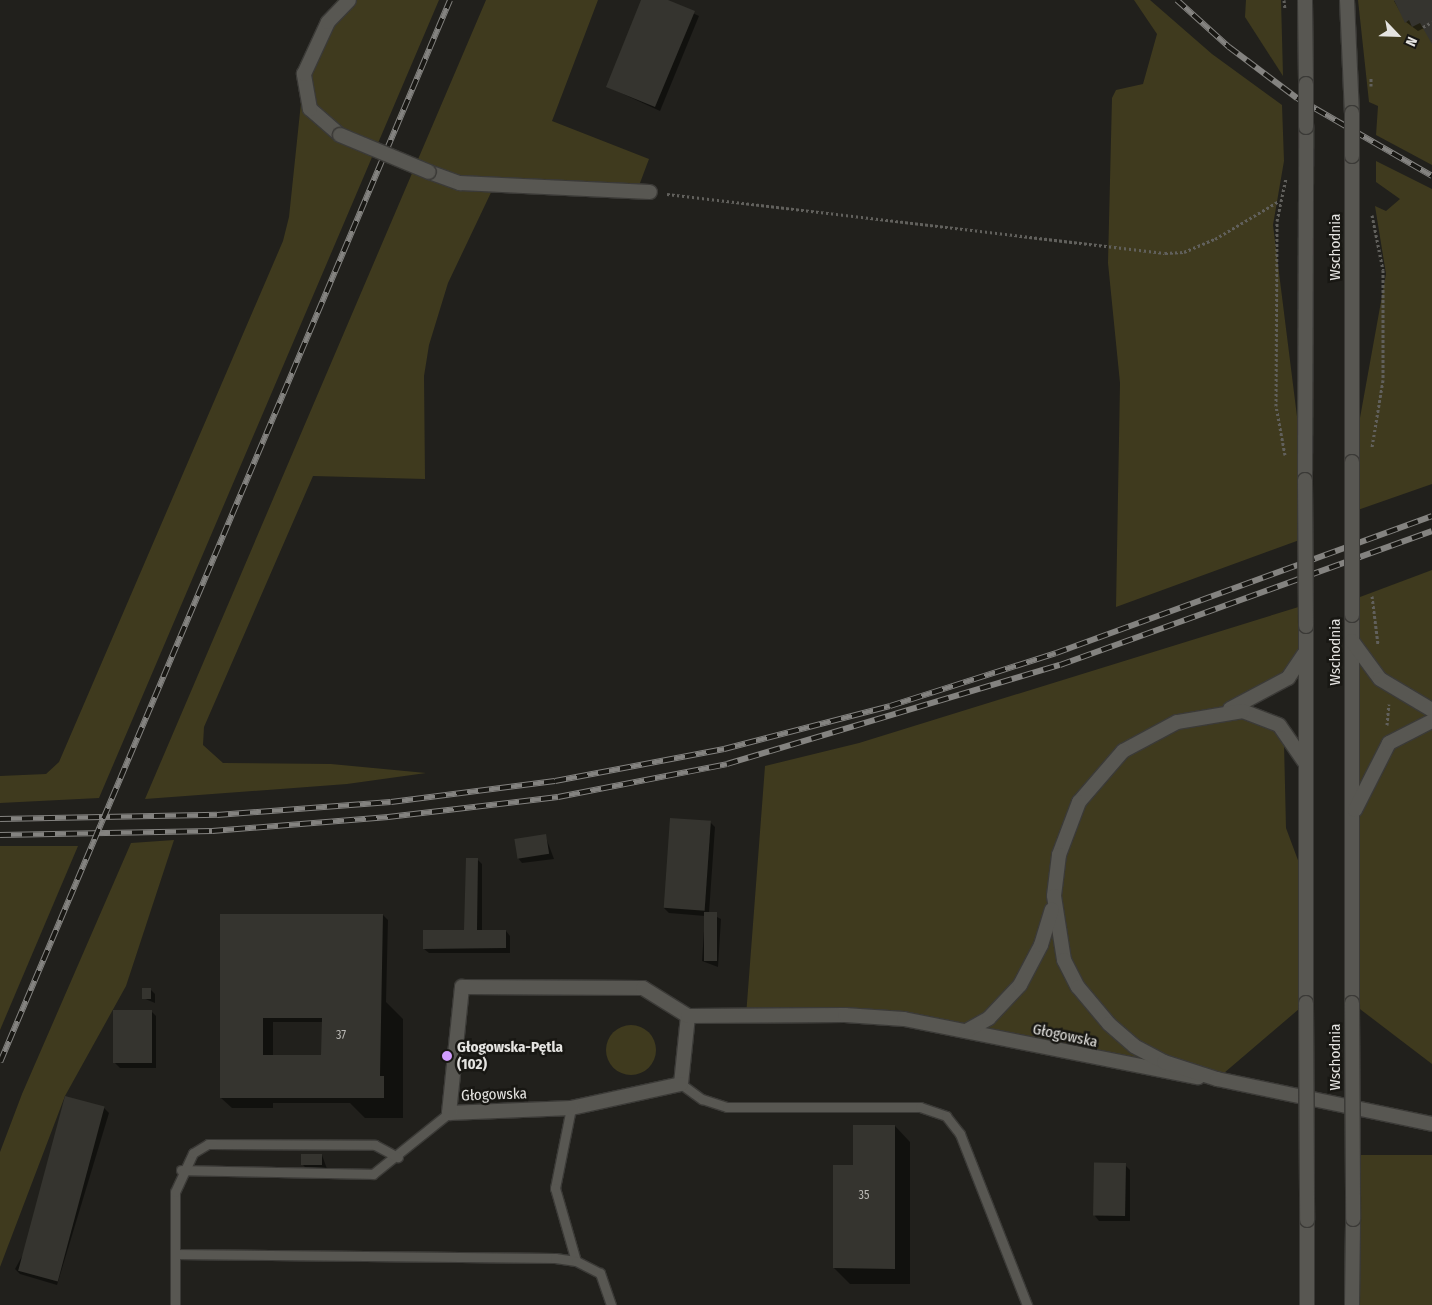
<!DOCTYPE html>
<html>
<head>
<meta charset="utf-8">
<style>
  body { margin:0 }
  #map { position:relative; width:1432px; height:1305px; overflow:hidden; background:#21201c; font-family:"Fira Sans Condensed",sans-serif }
  div>[style] { position:absolute }
  .green>* { inset:0; background:#3f3a1e; transform-origin:0 0 }
  .round { border-radius:50% }
  .shadow>* { inset:0; background:#0007 }
  .building>* { inset:0; background:#35342f; transform-origin:0 0 }
  .path>* { height:3px; margin-top:-1.5px; transform-origin:0; background:repeating-linear-gradient(90deg,#61605c 0 2.5px,transparent 0 5px) }
  .roads { filter:drop-shadow(1px 0 #3b3a37) drop-shadow(-1px 0 #3b3a37) drop-shadow(0 1px #3b3a37) drop-shadow(0 -1px #3b3a37) }
  .service>* { height:9px; margin:-4.5px; padding:0 4.5px; transform-origin:4.5px; border-radius:4.5px; background:#585752 }
  .minor>* { height:14px; margin:-7px; padding:0 7px; transform-origin:7px; border-radius:7px; background:#585752 }
  .tertiary>* { height:14px; margin:-7px; padding:0 7px; transform-origin:7px; border-radius:7px; background:#585752 }
  .rail>* { height:5.5px; margin-top:-2.75px; transform-origin:0; background:repeating-linear-gradient(90deg,#181713 0 11px,#848380 0 22px); box-sizing:border-box; border-block:1px solid #848380 }
  .bridges { filter:drop-shadow(1px 0 #3b3a37) drop-shadow(-1px 0 #3b3a37) drop-shadow(0 1px #3b3a37) drop-shadow(0 -1px #3b3a37) }
  .minor-bridge>* { height:14px; margin:-7px; padding:0 7px; transform-origin:7px; border-radius:7px; background:#585752 }
  .tertiary-bridge>* { height:14px; margin:-7px; padding:0 7px; transform-origin:7px; border-radius:7px; background:#585752 }
  .dots>* { width:14px; height:14px; translate:-50% -50%; box-sizing:border-box; border:2px solid #181713; border-radius:50% }
  span { translate:-50% -50%; white-space:nowrap; text-align:center; line-height:1.15; -webkit-text-stroke:5px #181713; paint-order:stroke }
  .number-label { font-size:12px; color:#b9b8b4 }
  .number-label span { -webkit-text-stroke-width:0 }
  .street-label { font-size:15px; color:#e5e4e1 }
  .poi-label { font-size:15px; color:#e5e4e1; font-weight:700 }
  .left { translate:0 -50%; text-align:left }
  .north { position:absolute; left:1372px; top:10px; width:50px; height:50px; -webkit-text-stroke:4px #181713; paint-order:stroke; rotate:114deg; font-size:14px; font-weight:700; line-height:20px; text-align:center; color:#e5e4e1 }
  .north::after { content:''; display:block; margin:auto; width:18px; height:22px; background:#e5e4e1; clip-path:polygon(50% 0,100% 100%,50% 72%,0 100%) }
</style>
</head>
<body>
<div id="map">
  <div class="green">
    <i style="clip-path:polygon(349px 0,439px 0,99px 798px,0 803px,0 776px,46px 774px,59px 762px,283px 241px,289px 217px,304px 74px)"></i>
    <i style="clip-path:polygon(486px 0,598px 0,552px 121px,649px 159px,637px 191px,496px 182px,448px 283px,429px 345px,424px 376px,425px 479px,313px 476px,204px 727px,203px 745px,223px 763px,331px 764px,426px 773px,347px 784px,145px 799px)"></i>
    <i style="clip-path:polygon(1134px 0,1150px 0,1212px 54px,1282px 105px,1284px 161px,1273px 225px,1305px 480px,1305px 538px,1116px 607px,1120px 383px,1108px 263px,1112px 98px,1116px 90px,1143px 84px,1157px 34px)"></i>
    <i style="clip-path:polygon(1246px 0,1281px 0,1283px 76px,1245px 17px)"></i>
    <i style="clip-path:polygon(1358px 0,1432px 0,1432px 165px,1376px 135px,1378px 106px,1369px 102px)"></i>
    <i style="clip-path:polygon(1376px 161px,1432px 189px,1432px 484px,1352px 512px,1352px 462px,1386px 274px,1375px 206px,1386px 211px,1400px 199px,1376px 182px)"></i>
    <i style="clip-path:polygon(1432px 570px,1432px 1064px,1352px 1003px,1352px 600px)"></i>
    <i style="clip-path:polygon(1305px 605px,1301px 662px,1226px 711px,1268px 722px,1284px 743px,1286px 828px,1302px 871px,1306px 1003px,1217px 1079px,922px 1022px,746px 1016px,765px 766px,859px 743px)"></i>
    <i style="clip-path:polygon(174px 840px,126px 986px,65px 1096px,0 1267px,0 1152px,22px 1094px,131px 843px)"></i>
    <i style="clip-path:polygon(0 846px,78px 846px,0 1030px)"></i>
    <i class="round" style="left:606px;top:1025px;width:50px;height:50px"></i>
    <i style="left:1432px;top:1155px;width:150px;height:80px;rotate:90deg"></i>
  </div>
  <div class="shadow">
    <i style="clip-path:polygon(643px 0,665px 0,699px 16px,660px 111px,608px 87px)"></i>
    <i style="clip-path:polygon(1432px 0,1432px 41px,1424px 28px,1418px 31px,1406px 22px,1394px 1px)"></i>
    <i style="clip-path:polygon(710px 822px,715px 827px,709px 913px,721px 919px,718px 967px,702px 961px,705px 916px,669px 913px,664px 908px)"></i>
    <i style="clip-path:polygon(545px 835px,554px 859px,522px 863px,518px 858px)"></i>
    <i style="clip-path:polygon(477px 859px,482px 864px,482px 931px,506px 931px,510px 936px,510px 953px,429px 953px,424px 949px,466px 931px)"></i>
    <i style="clip-path:polygon(evenodd,221px 915px,383px 915px,388px 920px,386px 1002px,403px 1019px,403px 1118px,365px 1118px,350px 1103px,273px 1103px,273px 1108px,232px 1108px,221px 1098px,221px 915px,273px 1022px,323px 1022px,323px 1058px,273px 1056px,273px 1022px)"></i>
    <i style="clip-path:polygon(150px 989px,155px 994px,155px 1003px,143px 998px)"></i>
    <i style="clip-path:polygon(152px 1012px,156px 1016px,156px 1068px,120px 1068px,115px 1063px)"></i>
    <i style="clip-path:polygon(104px 1108px,109px 1113px,57px 1285px,20px 1274px,15px 1269px)"></i>
    <i style="clip-path:polygon(895px 1126px,910px 1142px,910px 1284px,850px 1284px,834px 1268px,854px 1166px)"></i>
    <i style="clip-path:polygon(322px 1155px,327px 1169px,307px 1169px,302px 1164px)"></i>
    <i style="clip-path:polygon(1125px 1165px,1130px 1170px,1130px 1221px,1099px 1221px,1095px 1216px)"></i>
  </div>
  <div class="building">
    <i style="clip-path:polygon(641px 0,668px 0,695px 11px,655px 107px,606px 87px)"></i>
    <i style="clip-path:polygon(1394px 0,1432px 0,1432px 44px,1420px 23px,1412px 27px,1409px 20px,1405px 23px)"></i>
    <i style="left:670px;top:818px;width:41px;height:90px;rotate:4deg"></i>
    <i style="left:546px;top:834px;width:20px;height:32px;rotate:81deg"></i>
    <i style="clip-path:polygon(466px 858px,478px 858px,477px 930px,506px 930px,506px 948px,423px 949px,423px 930px,464px 930px)"></i>
    <i style="left:704px;top:912px;width:13px;height:49px"></i>
    <i style="clip-path:polygon(evenodd,220px 914px,383px 914px,380px 1076px,384px 1076px,384px 1098px,220px 1098px,220px 914px,263px 1018px,322px 1018px,321px 1055px,263px 1055px,263px 1018px)"></i>
    <i style="left:142px;top:988px;width:9px;height:11px"></i>
    <i style="left:152px;top:1010px;width:53px;height:39px;rotate:90deg"></i>
    <i style="left:65px;top:1096px;width:41px;height:181px;rotate:15deg"></i>
    <i style="clip-path:polygon(853px 1125px,895px 1125px,895px 1269px,833px 1268px,833px 1165px,853px 1165px)"></i>
    <i style="left:301px;top:1154px;width:21px;height:11px"></i>
    <i style="left:1126px;top:1163px;width:53px;height:32px;rotate:91deg"></i>
  </div>
  <div class="path">
    <i style="left:1284px;top:0;width:9px;rotate:84deg"></i>
    <i style="left:1423px;top:27px;width:10px;rotate:-29deg"></i>
    <i style="left:1371px;top:86px;width:8px;rotate:-90deg"></i>
    <i style="left:667px;top:194px;width:501px;rotate:6.76deg"></i>
    <i style="left:1165px;top:253px;width:19px;rotate:-3deg"></i>
    <i style="left:1184px;top:252px;width:34px;rotate:-23deg"></i>
    <i style="left:1215px;top:239px;width:74px;rotate:-30.7deg"></i>
    <i style="left:1372px;top:215px;width:56px;rotate:78.7deg"></i>
    <i style="left:1383px;top:270px;width:110px;rotate:90deg"></i>
    <i style="left:1383px;top:380px;width:68px;rotate:99.3deg"></i>
    <i style="left:1285px;top:455px;width:50px;rotate:-100.4deg"></i>
    <i style="left:1276px;top:406px;width:185px;rotate:-89.7deg"></i>
    <i style="left:1277px;top:221px;width:44px;rotate:-78.2deg"></i>
    <i style="left:1372px;top:596px;width:48px;rotate:82.9deg"></i>
    <i style="left:1387px;top:725px;width:21px;rotate:-85deg"></i>
  </div>
  <div class="roads">
    <div class="service">
      <i style="left:681px;top:1084px;width:26px;rotate:36deg"></i>
      <i style="left:702px;top:1099px;width:26px;rotate:18deg"></i>
      <i style="left:727px;top:1107px;width:193px"></i>
      <i style="left:920px;top:1107px;width:28px;rotate:19deg"></i>
      <i style="left:946px;top:1116px;width:23px;rotate:52deg"></i>
      <i style="left:960px;top:1134px;width:184px;rotate:68.6deg"></i>
      <i style="left:571px;top:1108px;width:82px;rotate:101.3deg"></i>
      <i style="left:555px;top:1188px;width:76px;rotate:74deg"></i>
      <i style="left:181px;top:1170px;width:192px;rotate:1.2deg"></i>
      <i style="left:373px;top:1174px;width:97px;rotate:-38.8deg"></i>
      <i style="left:175px;top:1254px;width:380px;rotate:0.6deg"></i>
      <i style="left:555px;top:1258px;width:21px;rotate:8deg"></i>
      <i style="left:576px;top:1261px;width:27px;rotate:27deg"></i>
      <i style="left:600px;top:1273px;width:34px;rotate:71deg"></i>
      <i style="left:175px;top:1305px;width:113px;rotate:-90deg"></i>
      <i style="left:175px;top:1192px;width:43px;rotate:-65.2deg"></i>
      <i style="left:193px;top:1153px;width:17px;rotate:-31deg"></i>
      <i style="left:208px;top:1144px;width:167px;rotate:0.3deg"></i>
      <i style="left:375px;top:1145px;width:26px;rotate:28deg"></i>
    </div>
    <div class="minor">
      <i style="left:340px;top:135px;width:40px;rotate:-139deg"></i>
      <i style="left:310px;top:109px;width:36px;rotate:-100deg"></i>
      <i style="left:304px;top:74px;width:57px;rotate:-65.2deg"></i>
      <i style="left:328px;top:22px;width:30px;rotate:-46deg"></i>
      <i style="left:429px;top:172px;width:33px;rotate:20deg"></i>
      <i style="left:460px;top:183px;width:190px;rotate:2.7deg"></i>
      <i style="left:688px;top:1016px;width:68px;rotate:95.9deg"></i>
      <i style="left:681px;top:1084px;width:113px;rotate:167.7deg"></i>
      <i style="left:571px;top:1108px;width:122px;rotate:177.7deg"></i>
      <i style="left:449px;top:1113px;width:127px;rotate:-84.1deg"></i>
      <i style="left:462px;top:987px;width:181px;rotate:0.3deg"></i>
      <i style="left:643px;top:988px;width:53px;rotate:31.9deg"></i>
      <i style="left:688px;top:1016px;width:157px;rotate:-0.4deg"></i>
      <i style="left:845px;top:1015px;width:59px;rotate:3.9deg"></i>
      <i style="left:904px;top:1019px;width:300px;rotate:11.2deg"></i>
    </div>
    <div class="tertiary">
      <i style="left:1305px;top:0;width:84px;rotate:89.3deg"></i>
      <i style="left:1347px;top:0;width:113px;rotate:87.5deg"></i>
      <i style="left:1352px;top:156px;width:306px;rotate:90deg"></i>
      <i style="left:1305px;top:480px;width:353px;rotate:-89.8deg"></i>
      <i style="left:1352px;top:615px;width:388px;rotate:90deg"></i>
      <i style="left:1352px;top:641px;width:47px;rotate:53.6deg"></i>
      <i style="left:1380px;top:679px;width:61px;rotate:30.8deg"></i>
      <i style="left:1230px;top:709px;width:66px;rotate:-28.1deg"></i>
      <i style="left:1288px;top:678px;width:29px;rotate:-56deg"></i>
      <i style="left:1306px;top:764px;width:47px;rotate:-124.7deg"></i>
      <i style="left:1279px;top:725px;width:39px;rotate:-159deg"></i>
      <i style="left:1243px;top:711px;width:67px;rotate:170.5deg"></i>
      <i style="left:1177px;top:722px;width:61px;rotate:151.8deg"></i>
      <i style="left:1123px;top:751px;width:67px;rotate:130.8deg"></i>
      <i style="left:1079px;top:802px;width:57px;rotate:110.7deg"></i>
      <i style="left:1059px;top:855px;width:41px;rotate:97deg"></i>
      <i style="left:1054px;top:896px;width:65px;rotate:81.1deg"></i>
      <i style="left:1064px;top:960px;width:30px;rotate:63deg"></i>
      <i style="left:1078px;top:987px;width:48px;rotate:50deg"></i>
      <i style="left:1109px;top:1024px;width:33px;rotate:41deg"></i>
      <i style="left:1134px;top:1046px;width:34px;rotate:28deg"></i>
      <i style="left:1164px;top:1062px;width:56px;rotate:17.8deg"></i>
      <i style="left:1217px;top:1079px;width:220px;rotate:11.8deg"></i>
      <i style="left:1355px;top:810px;width:75px;rotate:-63.1deg"></i>
      <i style="left:1389px;top:743px;width:48px;rotate:-27.1deg"></i>
      <i style="left:1306px;top:1003px;width:377px;rotate:-90deg"></i>
      <i style="left:966px;top:1031px;width:26px;rotate:-29deg"></i>
      <i style="left:989px;top:1018px;width:45px;rotate:-46.8deg"></i>
      <i style="left:1020px;top:985px;width:45px;rotate:-62.3deg"></i>
      <i style="left:1041px;top:945px;width:37px;rotate:-73deg"></i>
      <i style="left:1307px;top:1305px;width:85px;rotate:-90deg"></i>
      <i style="left:1352px;top:1305px;width:86px;rotate:-89.3deg"></i>
    </div>
  </div>
  <div class="rail">
    <i style="left:1177px;top:0;width:70px;rotate:42.1deg"></i>
    <i style="left:1229px;top:47px;width:85px;rotate:36.9deg"></i>
    <i style="left:1297px;top:98px;width:156px;rotate:30deg"></i>
    <i style="left:0;top:819px;width:217px;rotate:-1.1deg"></i>
    <i style="left:217px;top:815px;width:174px;rotate:-4.3deg"></i>
    <i style="left:391px;top:802px;width:165px;rotate:-7.3deg"></i>
    <i style="left:555px;top:781px;width:172px;rotate:-10.7deg"></i>
    <i style="left:724px;top:749px;width:171px;rotate:-14.5deg"></i>
    <i style="left:890px;top:706px;width:174px;rotate:-17.7deg"></i>
    <i style="left:1056px;top:653px;width:400px;rotate:-20deg"></i>
    <i style="left:0;top:835px;width:212px;rotate:-1.1deg"></i>
    <i style="left:212px;top:831px;width:177px;rotate:-4.5deg"></i>
    <i style="left:388px;top:817px;width:171px;rotate:-6.7deg"></i>
    <i style="left:558px;top:797px;width:172px;rotate:-11deg"></i>
    <i style="left:727px;top:764px;width:347px;rotate:-16.6deg"></i>
    <i style="left:1060px;top:665px;width:395px;rotate:-19.8deg"></i>
    <i style="left:0;top:1062px;width:1153px;rotate:-67.04deg"></i>
  </div>
  <div class="bridges">
    <div class="minor-bridge">
      <i style="left:340px;top:135px;width:96px;rotate:22.6deg"></i>
    </div>
    <div class="tertiary-bridge">
      <i style="left:1306px;top:84px;width:43px;rotate:90deg"></i>
      <i style="left:1352px;top:156px;width:43px;rotate:-90deg"></i>
      <i style="left:1352px;top:462px;width:153px;rotate:90deg"></i>
      <i style="left:1305px;top:480px;width:146px;rotate:89.6deg"></i>
      <i style="left:1306px;top:1003px;width:217px;rotate:89.7deg"></i>
      <i style="left:1352px;top:1003px;width:216px;rotate:89.7deg"></i>
    </div>
  </div>
  <div class="dots">
    <i style="left:447px;top:1056px;background:#d19dfe"></i>
  </div>
  <div class="number-label">
    <span style="left:341px;top:1036px">37</span>
    <span style="left:864px;top:1196px">35</span>
  </div>
  <div class="street-label">
    <span style="left:1336px;top:247px;rotate:-90deg">Wschodnia</span>
    <span style="left:1336px;top:652px;rotate:-90deg">Wschodnia</span>
    <span style="left:1065px;top:1036px;rotate:12deg">Głogowska</span>
    <span style="left:1336px;top:1057px;rotate:-90deg">Wschodnia</span>
    <span style="left:494px;top:1095px;rotate:-2deg">Głogowska</span>
  </div>
  <div class="poi-label">
    <span class="left" style="left:457px;top:1056px">Głogowska-Pętla<br>(102)</span>
  </div>
  <div class="north">N</div>
</div>
</body>
</html>
